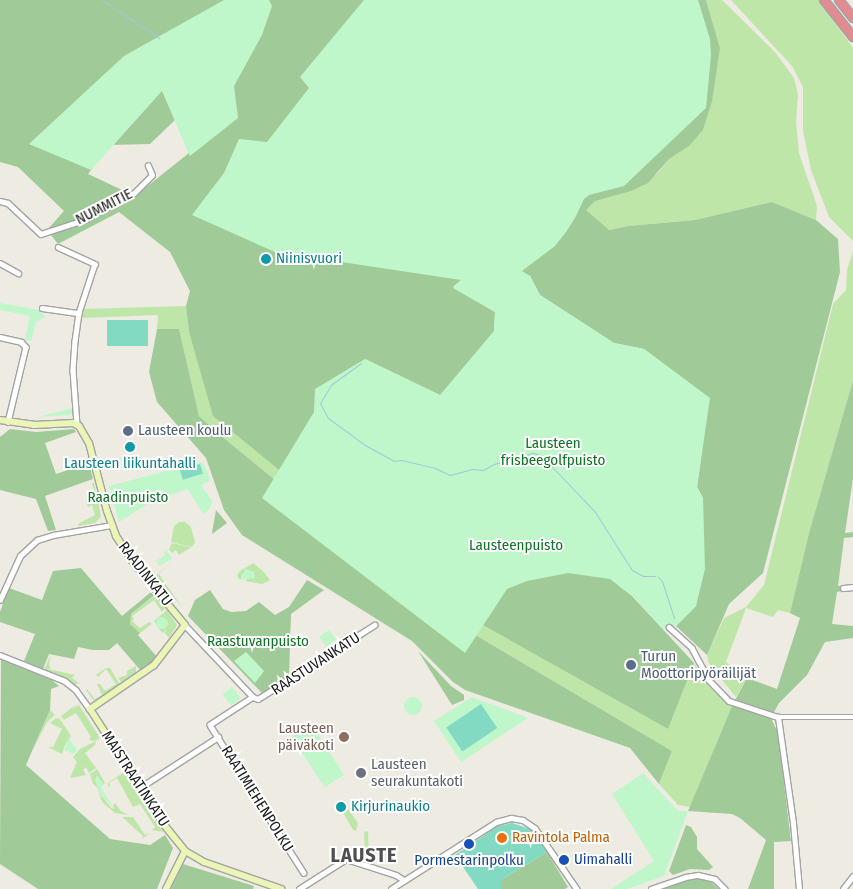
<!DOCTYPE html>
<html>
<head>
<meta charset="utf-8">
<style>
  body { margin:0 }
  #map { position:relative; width:853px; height:889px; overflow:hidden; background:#edebe2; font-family:"Fira Sans Condensed",sans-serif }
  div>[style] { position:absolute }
  .grass>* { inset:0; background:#bfe6a9 }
  .forest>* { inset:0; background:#a0cb98 }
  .park>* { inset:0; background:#bff7cb; transform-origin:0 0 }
  .round { border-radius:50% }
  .pitch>* { inset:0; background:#82dac3; transform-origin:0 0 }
  .stream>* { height:1px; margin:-0.5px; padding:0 0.5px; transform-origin:0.5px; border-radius:0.5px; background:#a3c6d9 }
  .roads { filter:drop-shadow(1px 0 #a3a3a3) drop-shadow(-1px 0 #a3a3a3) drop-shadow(0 1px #a3a3a3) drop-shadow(0 -1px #a3a3a3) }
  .street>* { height:4.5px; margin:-2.25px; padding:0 2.25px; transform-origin:2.25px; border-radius:2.25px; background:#fff }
  .secondary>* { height:6px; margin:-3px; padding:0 3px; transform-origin:3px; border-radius:3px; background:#ebf6b6 }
  .highway>* { height:8px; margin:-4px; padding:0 4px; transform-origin:4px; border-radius:4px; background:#e28c91 }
  .dots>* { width:14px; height:14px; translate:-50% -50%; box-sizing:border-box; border:2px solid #fff; border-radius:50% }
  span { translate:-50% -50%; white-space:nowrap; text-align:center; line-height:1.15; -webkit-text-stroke:4px #fff; paint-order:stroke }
  .street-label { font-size:15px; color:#1c1c1c }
  .culture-label { font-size:15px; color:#0d838f }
  .left { translate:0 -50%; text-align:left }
  .service-label { font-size:15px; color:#4e5e75 }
  .park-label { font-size:15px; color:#0f7525 }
  .education-label { font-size:15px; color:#785e54 }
  .right { translate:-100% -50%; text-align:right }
  .worship-label { font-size:15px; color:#5b616d }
  .food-label { font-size:15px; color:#c56008 }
  .transit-label { font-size:15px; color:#164399 }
  .district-label { font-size:20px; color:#4f4f4f; font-weight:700; letter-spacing:1px }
</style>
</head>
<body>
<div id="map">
  <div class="grass">
    <i style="clip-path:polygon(706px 0,722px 0,775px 52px,794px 78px,798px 94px,796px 122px,799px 153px,817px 206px,816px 220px,772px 202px,695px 220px,628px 226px,608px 230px,585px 210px,595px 201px,657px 174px,669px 159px,688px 146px,720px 48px)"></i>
    <i style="clip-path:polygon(731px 0,818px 0,853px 48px,853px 241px,829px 217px,811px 170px,803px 131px,803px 87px,792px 66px)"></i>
    <i style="clip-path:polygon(853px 251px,853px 380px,809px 533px,790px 613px,778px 610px,773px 617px,746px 608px,726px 662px,747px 678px,736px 697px,709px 664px,707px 655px,724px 618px,746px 607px,764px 585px,833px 304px,846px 290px,847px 270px)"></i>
    <i style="clip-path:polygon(186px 306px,189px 332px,214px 416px,440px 601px,668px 729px,694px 663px,709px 687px,732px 706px,690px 807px,678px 805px,659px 784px,672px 751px,433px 610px,219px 434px,199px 416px,179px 329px,157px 329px,158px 315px,82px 318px,84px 309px)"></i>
    <i style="clip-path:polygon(94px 482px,101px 517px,95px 523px,78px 526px,78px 524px,95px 515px,92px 505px,88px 507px,86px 501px,96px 496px,92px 484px)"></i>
    <i style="clip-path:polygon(179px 522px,185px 522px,191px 527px,195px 542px,192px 547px,171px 542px,174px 526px)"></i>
    <i style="clip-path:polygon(172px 543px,190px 547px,190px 548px,179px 555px,176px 550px,172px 553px,169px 549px)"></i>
    <i style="clip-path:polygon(173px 562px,158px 573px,182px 607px,155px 576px)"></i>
    <i style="clip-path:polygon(253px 563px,264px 572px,270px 580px,262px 584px,245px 581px,249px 578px,252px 579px,242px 574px,241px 580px,239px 579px,237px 576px,240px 571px)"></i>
    <i style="clip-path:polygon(154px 595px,165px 608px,162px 612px,154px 600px,132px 616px,134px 619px,132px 621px,140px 628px,149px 622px,152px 624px,140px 633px,130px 624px,130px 615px)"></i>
    <i style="clip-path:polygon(167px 610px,177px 625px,163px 648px,169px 638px,164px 632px,167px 631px,166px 630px,162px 633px,154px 621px)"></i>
    <i style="clip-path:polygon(51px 655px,49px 665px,51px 668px,48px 669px,75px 675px,72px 678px,80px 684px,77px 683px,76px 686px,63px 677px,44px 670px)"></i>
    <i style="clip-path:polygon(136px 666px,136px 673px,121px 682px,118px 678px,127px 675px,127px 671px)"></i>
    <i style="clip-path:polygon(106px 668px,110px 668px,120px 685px,94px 701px,86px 690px,87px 689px,95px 699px,102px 695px,97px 684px,100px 684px,105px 691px,116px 684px,106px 669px,98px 677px,96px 675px)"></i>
    <i style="clip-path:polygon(78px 703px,72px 709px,79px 705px,100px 738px,97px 740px,92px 741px,89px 739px,91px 737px,76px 713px,64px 720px,61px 716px)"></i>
    <i style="clip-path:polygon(50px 710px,55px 715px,47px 722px,34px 748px)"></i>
    <i style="clip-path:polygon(56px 718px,60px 719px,71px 736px,65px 745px,62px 754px,48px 747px,53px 747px,62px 729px,50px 723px)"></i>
    <i style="clip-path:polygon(96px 741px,95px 745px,85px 753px,96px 768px,89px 773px,86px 767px,83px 770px,86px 775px,70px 778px,77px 762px,73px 757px,80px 749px)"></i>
    <i style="clip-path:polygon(97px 769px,105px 783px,103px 784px,97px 776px,96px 777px,102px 794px,100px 796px,98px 788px,93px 784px,90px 774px)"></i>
    <i style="clip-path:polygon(124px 772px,163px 832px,152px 830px,155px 827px,140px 804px,133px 807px,117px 778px,109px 783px,110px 786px,108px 787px,108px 783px)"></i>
    <i style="clip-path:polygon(102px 796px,111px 808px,114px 809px,113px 805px,115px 803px,121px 811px,128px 815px,115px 813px,103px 803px,100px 797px)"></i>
    <i style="clip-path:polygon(347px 808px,358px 823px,356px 831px,353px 830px,344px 814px,344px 810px)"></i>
    <i style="clip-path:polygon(122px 817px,133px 817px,145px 835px,150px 833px,142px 839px,143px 836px)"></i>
    <i style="clip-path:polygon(367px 831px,368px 832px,369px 857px,365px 856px,364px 832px)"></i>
  </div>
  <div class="forest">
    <i style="clip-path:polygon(evenodd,0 0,706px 0,720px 48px,712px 101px,703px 130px,689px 146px,669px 159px,648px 183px,631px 191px,595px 201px,586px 210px,609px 230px,628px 226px,695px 220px,772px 202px,816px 220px,838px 239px,840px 272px,763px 573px,729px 604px,707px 655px,676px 626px,696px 606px,703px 498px,697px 487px,709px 398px,644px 349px,614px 343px,540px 295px,530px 276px,471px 271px,453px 287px,495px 312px,494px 331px,452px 401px,365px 359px,485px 462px,633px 597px,694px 663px,668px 729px,440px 601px,213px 416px,189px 332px,186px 306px,190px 291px,170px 252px,119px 212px,58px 244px,47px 230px,64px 211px,18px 167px,0 162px,0 0,175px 120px,189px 153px,135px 196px,88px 174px,110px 145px,150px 144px,175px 120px)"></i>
    <i style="clip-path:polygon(157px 329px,179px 329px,199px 416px,219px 434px,433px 610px,672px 751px,659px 784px,630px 748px,465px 690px,453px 682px,412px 641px,242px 535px,224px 510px,206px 458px,157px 402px,149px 372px)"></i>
    <i style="clip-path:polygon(853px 380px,853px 478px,845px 533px,853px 532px,853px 537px,844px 538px,838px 586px,846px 586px,846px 590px,837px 592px,832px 624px,853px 626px,853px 638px,825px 642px,807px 675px,779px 703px,771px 718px,778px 733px,791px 841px,774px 842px,774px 889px,748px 889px,766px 840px,740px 818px,732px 814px,688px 811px,732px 706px,747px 678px,777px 689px,800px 618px,790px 613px,809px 533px)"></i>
    <i style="clip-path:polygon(10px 429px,36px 432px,74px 429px,76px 432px,45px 443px,56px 474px,89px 463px,93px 479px,45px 496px,56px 530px,48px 531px,36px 499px,0 490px,0 437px)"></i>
    <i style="clip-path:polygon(216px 510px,227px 523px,212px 534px,212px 533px)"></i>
    <i style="clip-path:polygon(81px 568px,122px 616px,151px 592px,154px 595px,131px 614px,130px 624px,140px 633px,138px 635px,158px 658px,141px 671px,117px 643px,109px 650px,93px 650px,78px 647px,74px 659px,49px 654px,43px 669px,24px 661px,35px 634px,0 622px,0 612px,9px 588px,42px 600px,53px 571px)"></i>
    <i style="clip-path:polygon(307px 580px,324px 590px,291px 614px,289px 676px,262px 693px,188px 616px,195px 600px,210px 590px,223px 609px,231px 612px,246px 611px,259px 602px,275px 615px,289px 607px)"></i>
    <i style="clip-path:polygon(418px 651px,451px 686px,464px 695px,464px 700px,452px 705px)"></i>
    <i style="clip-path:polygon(1px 659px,49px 678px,59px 686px,51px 689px,50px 710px,26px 765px,110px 839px,150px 845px,165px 835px,173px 848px,157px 889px,38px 889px,0 864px)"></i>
    <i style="clip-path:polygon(686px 825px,691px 827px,697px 837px,697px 849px,713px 867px,709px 870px,690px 869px,673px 875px,669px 871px)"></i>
    <i style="clip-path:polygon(547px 852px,568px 887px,565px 889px,501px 889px,501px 880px)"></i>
    <i style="clip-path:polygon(183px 864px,254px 886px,253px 889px,171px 889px)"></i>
    <i style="clip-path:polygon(697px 877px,709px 880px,719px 889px,663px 889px)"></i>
  </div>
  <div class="park">
    <i style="clip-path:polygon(224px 0,269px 0,272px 6px,262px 35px,234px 86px,238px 118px,190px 156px,162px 91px,91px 170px,29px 144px,124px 56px)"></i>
    <i style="clip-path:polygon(364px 0,698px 0,710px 39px,711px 55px,706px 108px,624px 186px,589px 195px,584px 199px,575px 218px,566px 232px,555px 246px,522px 271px,530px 276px,540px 295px,614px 343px,644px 349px,710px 398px,697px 487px,703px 498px,705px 569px,696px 606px,676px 626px,663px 629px,633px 597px,610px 579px,568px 573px,527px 581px,507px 589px,465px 653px,262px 498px,314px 412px,315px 389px,365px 359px,440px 395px,494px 331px,495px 312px,453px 288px,461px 280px,275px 252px,192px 215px,224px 173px,239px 139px,267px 142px,309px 88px,300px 77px)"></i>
    <i style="clip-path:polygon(0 303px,39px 310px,45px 317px,36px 322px,31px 341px,25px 340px,30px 316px,0 310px)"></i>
    <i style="clip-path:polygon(74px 408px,73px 412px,69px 415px,37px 417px)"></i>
    <i style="clip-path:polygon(201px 462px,206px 468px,210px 481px,201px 485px,213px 502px,208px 511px,203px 514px,188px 489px,152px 501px,119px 522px,109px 486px)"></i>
    <i style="clip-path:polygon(166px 550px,172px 559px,159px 566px,156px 561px,165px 555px,164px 552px)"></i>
    <i style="clip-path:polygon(245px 569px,254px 572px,255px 578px,241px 580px)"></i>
    <i class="round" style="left:156px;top:617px;width:12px;height:12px"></i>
    <i style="left:329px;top:630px;width:12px;height:12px;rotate:55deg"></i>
    <i style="clip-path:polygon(246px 652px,264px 671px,255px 683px,234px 661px)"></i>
    <i style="left:232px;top:687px;width:14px;height:12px;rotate:51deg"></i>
    <i style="clip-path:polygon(472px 697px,528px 718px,461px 762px,434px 721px)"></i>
    <i class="round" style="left:404px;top:697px;width:18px;height:18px"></i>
    <i style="left:309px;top:721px;width:64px;height:23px;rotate:57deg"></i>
    <i style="clip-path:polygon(69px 738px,77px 751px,74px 754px,64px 750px)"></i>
    <i style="clip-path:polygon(643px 773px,678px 811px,688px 811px,664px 876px,627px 889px,611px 889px,654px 861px,612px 794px)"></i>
    <i style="clip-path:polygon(97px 776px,104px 785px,101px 787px,114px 809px,101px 795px,95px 780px)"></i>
  </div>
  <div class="pitch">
    <i style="left:107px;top:320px;width:41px;height:26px"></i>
    <i style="left:200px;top:464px;width:10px;height:21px;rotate:73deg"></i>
    <i style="left:481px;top:704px;width:29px;height:42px;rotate:56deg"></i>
    <i style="clip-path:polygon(512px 823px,530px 829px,547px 852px,501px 880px,501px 889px,478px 889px,455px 855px,498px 826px)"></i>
  </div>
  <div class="stream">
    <i style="left:102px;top:0;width:69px;rotate:33.7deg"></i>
    <i style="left:361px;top:363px;width:37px;rotate:144deg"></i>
    <i style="left:331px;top:385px;width:21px;rotate:121deg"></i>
    <i style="left:320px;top:403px;width:17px;rotate:62deg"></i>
    <i style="left:328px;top:418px;width:46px;rotate:36.1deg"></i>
    <i style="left:365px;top:445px;width:33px;rotate:29deg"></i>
    <i style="left:394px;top:461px;width:7px;rotate:-8deg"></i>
    <i style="left:401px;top:460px;width:35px;rotate:13deg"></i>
    <i style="left:435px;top:468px;width:17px;rotate:25deg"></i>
    <i style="left:450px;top:475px;width:24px;rotate:-15deg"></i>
    <i style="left:473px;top:469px;width:10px;rotate:6deg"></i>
    <i style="left:483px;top:470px;width:13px;rotate:-29deg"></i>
    <i style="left:494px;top:464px;width:41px;rotate:-15.8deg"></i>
    <i style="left:533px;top:453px;width:8px;rotate:14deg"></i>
    <i style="left:541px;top:455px;width:79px;rotate:46.5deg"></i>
    <i style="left:595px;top:512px;width:69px;rotate:57.5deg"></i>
    <i style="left:632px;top:570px;width:13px;rotate:29deg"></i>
    <i style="left:643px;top:576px;width:12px"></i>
    <i style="left:658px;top:577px;width:6px;rotate:45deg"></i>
    <i style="left:662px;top:581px;width:39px;rotate:72deg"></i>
  </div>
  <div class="roads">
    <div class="street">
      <i style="left:0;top:201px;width:8px;rotate:14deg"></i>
      <i style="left:8px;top:203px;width:45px;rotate:43.2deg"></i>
      <i style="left:41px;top:234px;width:45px;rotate:-18deg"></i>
      <i style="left:84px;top:220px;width:57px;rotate:-28.4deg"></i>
      <i style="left:134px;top:193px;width:25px;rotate:-45deg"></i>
      <i style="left:152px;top:175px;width:10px;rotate:-114deg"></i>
      <i style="left:58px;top:247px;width:41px;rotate:24.7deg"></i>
      <i style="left:95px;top:264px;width:52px;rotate:108.1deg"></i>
      <i style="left:79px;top:313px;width:28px;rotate:98deg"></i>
      <i style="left:75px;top:341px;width:29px;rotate:94deg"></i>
      <i style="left:73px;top:370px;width:54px;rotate:85.8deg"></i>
      <i style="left:0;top:263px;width:21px;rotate:29deg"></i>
      <i style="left:42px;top:308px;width:37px;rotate:8deg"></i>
      <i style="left:0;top:337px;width:22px;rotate:13deg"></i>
      <i style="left:21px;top:342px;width:7px;rotate:45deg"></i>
      <i style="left:26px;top:347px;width:77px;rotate:103.5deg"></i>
      <i style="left:843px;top:588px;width:10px;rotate:-6deg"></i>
      <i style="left:0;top:600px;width:48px;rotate:-65.6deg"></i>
      <i style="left:20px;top:556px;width:23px;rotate:-43deg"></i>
      <i style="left:37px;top:540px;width:17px;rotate:-17deg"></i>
      <i style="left:53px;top:535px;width:60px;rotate:-9.6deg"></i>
      <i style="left:185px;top:625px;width:99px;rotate:46.6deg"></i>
      <i style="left:253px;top:697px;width:5px;rotate:22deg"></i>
      <i style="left:258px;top:699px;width:138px;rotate:-32.5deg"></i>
      <i style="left:669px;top:627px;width:31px;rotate:42deg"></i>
      <i style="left:692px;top:648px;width:36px;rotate:62deg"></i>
      <i style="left:709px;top:680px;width:29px;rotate:46deg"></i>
      <i style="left:729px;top:701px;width:52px;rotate:18.1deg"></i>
      <i style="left:0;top:655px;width:70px;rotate:21.8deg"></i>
      <i style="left:65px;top:681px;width:14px;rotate:39deg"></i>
      <i style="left:76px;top:690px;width:24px;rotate:54deg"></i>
      <i style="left:253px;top:697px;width:51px;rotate:146.9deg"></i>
      <i style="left:210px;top:725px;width:175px;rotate:57.6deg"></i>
      <i style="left:141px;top:787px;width:92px;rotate:-33deg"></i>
      <i style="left:299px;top:889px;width:56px;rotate:-32.6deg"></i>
      <i style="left:346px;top:859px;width:52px;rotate:17.7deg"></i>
      <i style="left:396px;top:875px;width:9px;rotate:32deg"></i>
      <i style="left:391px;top:889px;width:125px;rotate:-32.5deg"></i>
      <i style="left:496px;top:822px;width:16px;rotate:-15deg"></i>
      <i style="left:511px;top:818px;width:12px;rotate:9deg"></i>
      <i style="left:523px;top:820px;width:14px;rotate:34deg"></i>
      <i style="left:535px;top:828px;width:74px;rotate:55.5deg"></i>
      <i style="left:651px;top:889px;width:36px;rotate:-19deg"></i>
      <i style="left:685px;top:877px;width:13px;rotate:-9deg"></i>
      <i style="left:698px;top:875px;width:17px;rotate:13deg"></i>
      <i style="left:715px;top:879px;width:14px;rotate:45deg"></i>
      <i style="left:799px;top:889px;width:66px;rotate:-95.2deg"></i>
      <i style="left:793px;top:823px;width:107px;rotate:-98.1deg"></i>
      <i style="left:778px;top:717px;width:75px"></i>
      <i style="left:843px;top:889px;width:16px;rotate:-52deg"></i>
    </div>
    <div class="secondary">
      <i style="left:0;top:420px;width:34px;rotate:8deg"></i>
      <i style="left:34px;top:425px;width:39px;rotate:-3deg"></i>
      <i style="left:73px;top:423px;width:7px;rotate:27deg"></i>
      <i style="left:79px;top:426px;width:20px;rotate:60deg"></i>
      <i style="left:89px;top:443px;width:70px;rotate:75.2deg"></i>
      <i style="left:107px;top:511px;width:27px;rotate:70deg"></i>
      <i style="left:116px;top:536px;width:30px;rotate:57deg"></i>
      <i style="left:132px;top:561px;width:83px;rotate:50.4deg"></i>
      <i style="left:185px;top:625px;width:51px;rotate:127.8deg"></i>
      <i style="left:154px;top:665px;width:78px;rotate:145.5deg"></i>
      <i style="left:90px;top:709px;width:139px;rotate:57.3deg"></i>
      <i style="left:165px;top:826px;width:32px;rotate:51deg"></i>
      <i style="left:185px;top:851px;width:22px;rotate:30deg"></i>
      <i style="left:204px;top:862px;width:82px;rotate:19.3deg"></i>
      <i style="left:166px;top:889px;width:42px;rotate:-63.4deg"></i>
    </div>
    <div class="highway">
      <i style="left:824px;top:0;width:47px;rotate:51.9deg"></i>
      <i style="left:839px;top:0;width:23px;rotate:52deg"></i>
    </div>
  </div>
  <div class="dots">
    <i style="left:266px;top:259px;background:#0f9aa8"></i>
    <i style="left:128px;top:431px;background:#5c6f8a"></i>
    <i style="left:130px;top:447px;background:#0f9aa8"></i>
    <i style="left:631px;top:665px;background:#5c6f8a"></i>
    <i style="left:344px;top:737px;background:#8d6e63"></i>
    <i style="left:361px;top:773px;background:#6b7280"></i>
    <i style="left:341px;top:807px;background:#0f9aa8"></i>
    <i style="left:502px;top:838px;background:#e8710a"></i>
    <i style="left:469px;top:844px;background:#1a4fb4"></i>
    <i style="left:564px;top:860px;background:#1a4fb4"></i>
  </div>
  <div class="street-label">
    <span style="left:104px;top:207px;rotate:-27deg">NUMMITIE</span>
    <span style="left:145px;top:574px;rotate:52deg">RAADINKATU</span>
    <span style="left:316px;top:664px;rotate:-33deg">RAASTUVANKATU</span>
    <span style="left:135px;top:779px;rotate:57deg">MAISTRAATINKATU</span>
    <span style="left:257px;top:799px;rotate:58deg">RAATIMIEHENPOLKU</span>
  </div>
  <div class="culture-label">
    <span class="left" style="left:276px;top:259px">Niinisvuori</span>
    <span style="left:130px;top:464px">Lausteen liikuntahalli</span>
    <span class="left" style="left:351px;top:807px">Kirjurinaukio</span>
  </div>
  <div class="service-label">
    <span class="left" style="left:138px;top:431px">Lausteen koulu</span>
    <span class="left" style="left:641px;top:665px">Turun<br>Moottoripyöräilijät</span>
  </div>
  <div class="park-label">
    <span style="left:553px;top:452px">Lausteen<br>frisbeegolfpuisto</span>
    <span style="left:128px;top:498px">Raadinpuisto</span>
    <span style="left:516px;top:546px">Lausteenpuisto</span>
    <span style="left:258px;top:642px">Raastuvanpuisto</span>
  </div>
  <div class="education-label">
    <span class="right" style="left:334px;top:737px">Lausteen<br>päiväkoti</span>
  </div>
  <div class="worship-label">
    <span class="left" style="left:371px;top:773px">Lausteen<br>seurakuntakoti</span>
  </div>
  <div class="food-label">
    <span class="left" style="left:512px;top:838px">Ravintola Palma</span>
  </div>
  <div class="transit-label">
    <span class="left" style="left:574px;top:860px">Uimahalli</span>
    <span style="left:469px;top:861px">Pormestarinpolku</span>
  </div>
  <div class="district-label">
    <span style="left:364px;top:855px">LAUSTE</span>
  </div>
</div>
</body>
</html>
